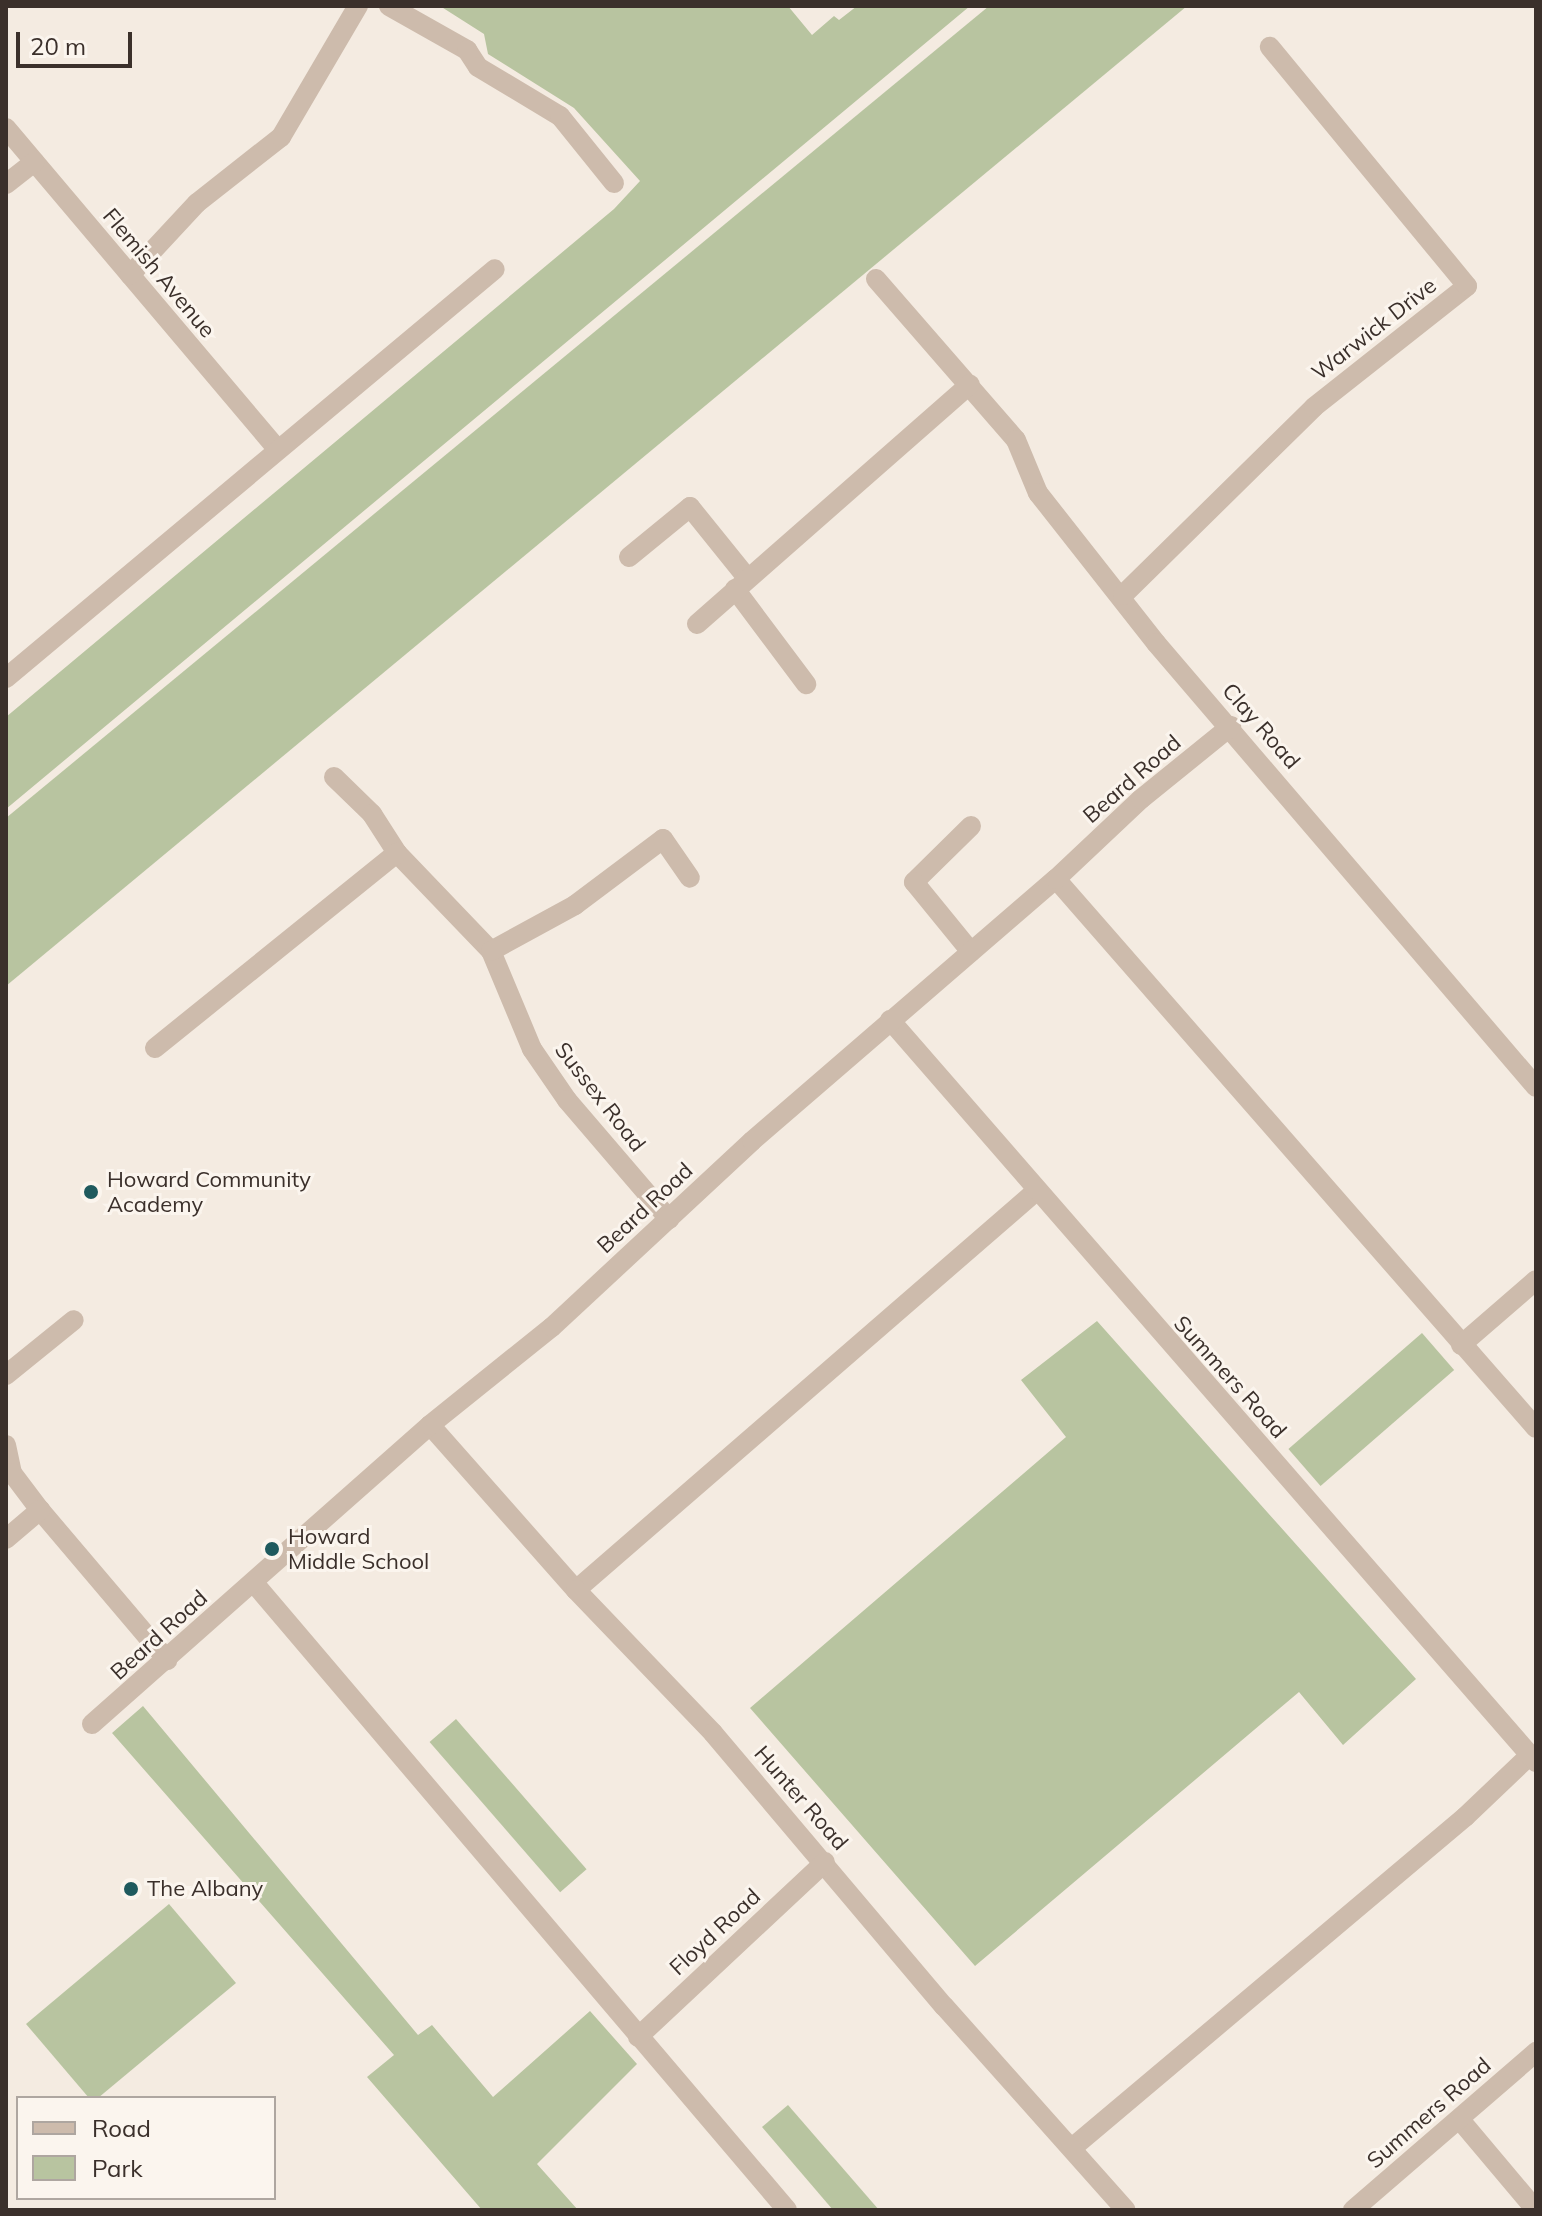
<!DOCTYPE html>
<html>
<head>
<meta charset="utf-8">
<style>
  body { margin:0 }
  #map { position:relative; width:1542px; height:2216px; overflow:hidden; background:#f4ebe1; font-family:Mulish,sans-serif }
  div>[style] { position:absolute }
  .green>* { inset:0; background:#b8c4a0; transform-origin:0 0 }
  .service>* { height:20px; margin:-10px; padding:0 10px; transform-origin:10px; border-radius:10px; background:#cdbbac }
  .minor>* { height:20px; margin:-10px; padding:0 10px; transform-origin:10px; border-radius:10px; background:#cdbbac }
  .dots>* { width:22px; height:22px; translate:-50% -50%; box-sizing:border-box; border:4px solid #fbf5ee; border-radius:50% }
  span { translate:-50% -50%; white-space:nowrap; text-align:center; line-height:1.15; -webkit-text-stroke:6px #fbf5ee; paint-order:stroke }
  .street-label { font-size:22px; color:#3b302b }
  .poi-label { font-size:22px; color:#3b302b }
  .left { translate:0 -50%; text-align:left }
  .frame { position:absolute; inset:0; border:8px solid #3b302b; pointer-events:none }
  .legend { position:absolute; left:16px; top:2096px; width:260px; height:104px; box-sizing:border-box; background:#fbf5ee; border:2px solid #aea6a0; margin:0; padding:10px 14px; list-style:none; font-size:24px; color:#3b302b }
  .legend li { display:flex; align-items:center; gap:16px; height:40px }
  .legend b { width:40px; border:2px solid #aea6a0 }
  .scale { position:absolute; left:16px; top:32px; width:116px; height:36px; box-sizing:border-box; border:4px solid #3b302b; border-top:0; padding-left:10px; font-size:24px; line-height:28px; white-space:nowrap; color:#3b302b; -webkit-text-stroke:6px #fbf5ee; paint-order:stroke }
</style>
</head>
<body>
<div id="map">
  <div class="green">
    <i style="clip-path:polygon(440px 6px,788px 6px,812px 35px,834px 16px,839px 20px,857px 6px,970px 6px,6px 809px,6px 717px,614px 209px,640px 181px,574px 108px,488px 54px,484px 34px)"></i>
    <i style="clip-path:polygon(989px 6px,1187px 6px,6px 986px,6px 818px)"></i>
    <i style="clip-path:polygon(1097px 1321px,1416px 1679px,1343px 1745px,1299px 1692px,975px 1966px,750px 1708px,1066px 1437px,1021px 1380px)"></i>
    <i style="left:1422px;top:1333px;width:49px;height:177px;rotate:49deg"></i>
    <i style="clip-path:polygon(143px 1706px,418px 2035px,432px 2025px,493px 2097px,590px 2011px,637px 2064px,537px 2164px,578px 2210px,482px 2210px,367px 2077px,394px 2055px,112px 1733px)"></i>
    <i style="left:456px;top:1719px;width:199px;height:35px;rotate:49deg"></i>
    <i style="clip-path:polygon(169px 1904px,236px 1983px,98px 2098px,89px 2098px,26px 2024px)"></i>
    <i style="clip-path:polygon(788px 2105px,879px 2210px,833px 2210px,762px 2127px)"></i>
  </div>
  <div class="service">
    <i style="left:735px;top:589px;width:119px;rotate:53.2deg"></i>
    <i style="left:334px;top:777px;width:53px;rotate:44.2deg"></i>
    <i style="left:971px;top:826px;width:80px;rotate:135.5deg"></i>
    <i style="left:914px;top:882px;width:90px;rotate:50.8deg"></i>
    <i style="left:1056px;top:879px;width:729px;rotate:48.84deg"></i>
    <i style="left:6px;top:1375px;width:87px;rotate:-39deg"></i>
    <i style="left:6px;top:1445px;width:29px;rotate:78deg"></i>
    <i style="left:12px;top:1473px;width:46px;rotate:52.9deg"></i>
    <i style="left:40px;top:1510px;width:197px;rotate:49.7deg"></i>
    <i style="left:6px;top:1539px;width:45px;rotate:-40.5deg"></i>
    <i style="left:254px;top:1583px;width:823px;rotate:49.63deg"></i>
    <i style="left:576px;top:1590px;width:608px;rotate:-40.93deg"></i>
    <i style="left:1072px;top:2148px;width:514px;rotate:-40.11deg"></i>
    <i style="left:1465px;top:1817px;width:90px;rotate:-43.6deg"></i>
  </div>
  <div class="minor">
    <i style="left:389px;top:6px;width:90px;rotate:29.4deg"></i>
    <i style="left:467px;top:50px;width:20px;rotate:57deg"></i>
    <i style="left:478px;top:67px;width:96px;rotate:30.9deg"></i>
    <i style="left:560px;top:116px;width:86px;rotate:51.1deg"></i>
    <i style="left:6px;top:128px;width:419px;rotate:49.8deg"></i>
    <i style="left:6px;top:184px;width:36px;rotate:-38deg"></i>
    <i style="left:130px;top:275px;width:98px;rotate:-47.1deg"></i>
    <i style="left:197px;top:203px;width:107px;rotate:-38.2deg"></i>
    <i style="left:281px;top:137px;width:152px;rotate:-59.6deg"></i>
    <i style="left:876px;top:279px;width:213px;rotate:49deg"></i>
    <i style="left:1016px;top:440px;width:57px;rotate:67.5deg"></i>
    <i style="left:1038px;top:493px;width:191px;rotate:51.8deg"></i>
    <i style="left:1156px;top:643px;width:584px;rotate:49.44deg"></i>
    <i style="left:629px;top:557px;width:79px;rotate:-39.3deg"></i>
    <i style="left:690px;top:507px;width:92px;rotate:51.1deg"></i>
    <i style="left:1123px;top:595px;width:268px;rotate:-44.5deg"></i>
    <i style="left:1314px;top:407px;width:195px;rotate:-38.3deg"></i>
    <i style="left:1467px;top:286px;width:310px;rotate:-129.5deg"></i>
    <i style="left:697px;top:624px;width:363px;rotate:-41.3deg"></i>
    <i style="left:6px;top:678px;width:637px;rotate:-39.91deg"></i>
    <i style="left:372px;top:814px;width:46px;rotate:57.3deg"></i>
    <i style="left:397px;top:853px;width:136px;rotate:46.2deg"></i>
    <i style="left:491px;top:951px;width:106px;rotate:67.3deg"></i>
    <i style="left:532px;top:1049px;width:62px;rotate:55.5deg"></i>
    <i style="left:567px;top:1100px;width:157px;rotate:49.4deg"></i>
    <i style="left:491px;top:951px;width:96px;rotate:-28.7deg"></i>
    <i style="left:575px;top:905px;width:110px;rotate:-36.9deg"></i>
    <i style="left:663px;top:839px;width:47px;rotate:55.3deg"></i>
    <i style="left:890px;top:1020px;width:984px;rotate:48.96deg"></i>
    <i style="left:155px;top:1048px;width:311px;rotate:-38.9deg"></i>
    <i style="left:1461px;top:1345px;width:99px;rotate:-40.9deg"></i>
    <i style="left:430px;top:1425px;width:220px;rotate:48.5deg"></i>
    <i style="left:576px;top:1590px;width:198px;rotate:46.2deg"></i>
    <i style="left:713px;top:1733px;width:358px;rotate:49.8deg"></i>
    <i style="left:944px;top:2006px;width:273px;rotate:48.3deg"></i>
    <i style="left:92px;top:1724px;width:451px;rotate:-41.5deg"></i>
    <i style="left:430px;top:1425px;width:156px;rotate:-38.8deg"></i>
    <i style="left:552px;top:1327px;width:273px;rotate:-42.9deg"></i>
    <i style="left:752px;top:1141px;width:401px;rotate:-40.8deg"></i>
    <i style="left:1056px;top:879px;width:117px;rotate:-43.3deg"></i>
    <i style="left:1141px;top:799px;width:116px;rotate:-39deg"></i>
    <i style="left:638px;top:2037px;width:256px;rotate:-43.1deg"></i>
    <i style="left:1461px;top:2121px;width:116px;rotate:49.9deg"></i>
    <i style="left:1353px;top:2210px;width:242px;rotate:-40.8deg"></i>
  </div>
  <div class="dots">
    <i style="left:91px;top:1192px;background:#1f5a5e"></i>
    <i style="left:272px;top:1549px;background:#1f5a5e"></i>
    <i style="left:131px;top:1889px;background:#1f5a5e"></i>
  </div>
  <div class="street-label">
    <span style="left:159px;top:273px;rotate:50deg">Flemish Avenue</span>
    <span style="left:1374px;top:329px;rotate:-38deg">Warwick Drive</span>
    <span style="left:1261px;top:726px;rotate:49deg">Clay Road</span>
    <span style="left:1132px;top:779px;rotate:-41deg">Beard Road</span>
    <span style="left:600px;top:1097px;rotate:52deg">Sussex Road</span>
    <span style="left:645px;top:1208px;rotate:-43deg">Beard Road</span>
    <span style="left:1230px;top:1377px;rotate:48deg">Summers Road</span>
    <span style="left:159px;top:1635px;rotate:-42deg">Beard Road</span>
    <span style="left:801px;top:1798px;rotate:49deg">Hunter Road</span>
    <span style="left:715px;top:1932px;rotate:-43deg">Floyd Road</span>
    <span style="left:1429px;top:2113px;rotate:-41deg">Summers Road</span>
  </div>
  <div class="poi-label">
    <span class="left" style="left:107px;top:1192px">Howard Community<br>Academy</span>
    <span class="left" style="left:288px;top:1549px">Howard<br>Middle School</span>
    <span class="left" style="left:147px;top:1889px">The Albany</span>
  </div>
  <div class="frame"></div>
  <ul class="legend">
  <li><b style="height:10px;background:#cdbbac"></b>Road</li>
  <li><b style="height:22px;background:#b8c4a0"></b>Park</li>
  </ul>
  <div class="scale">20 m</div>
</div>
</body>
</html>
